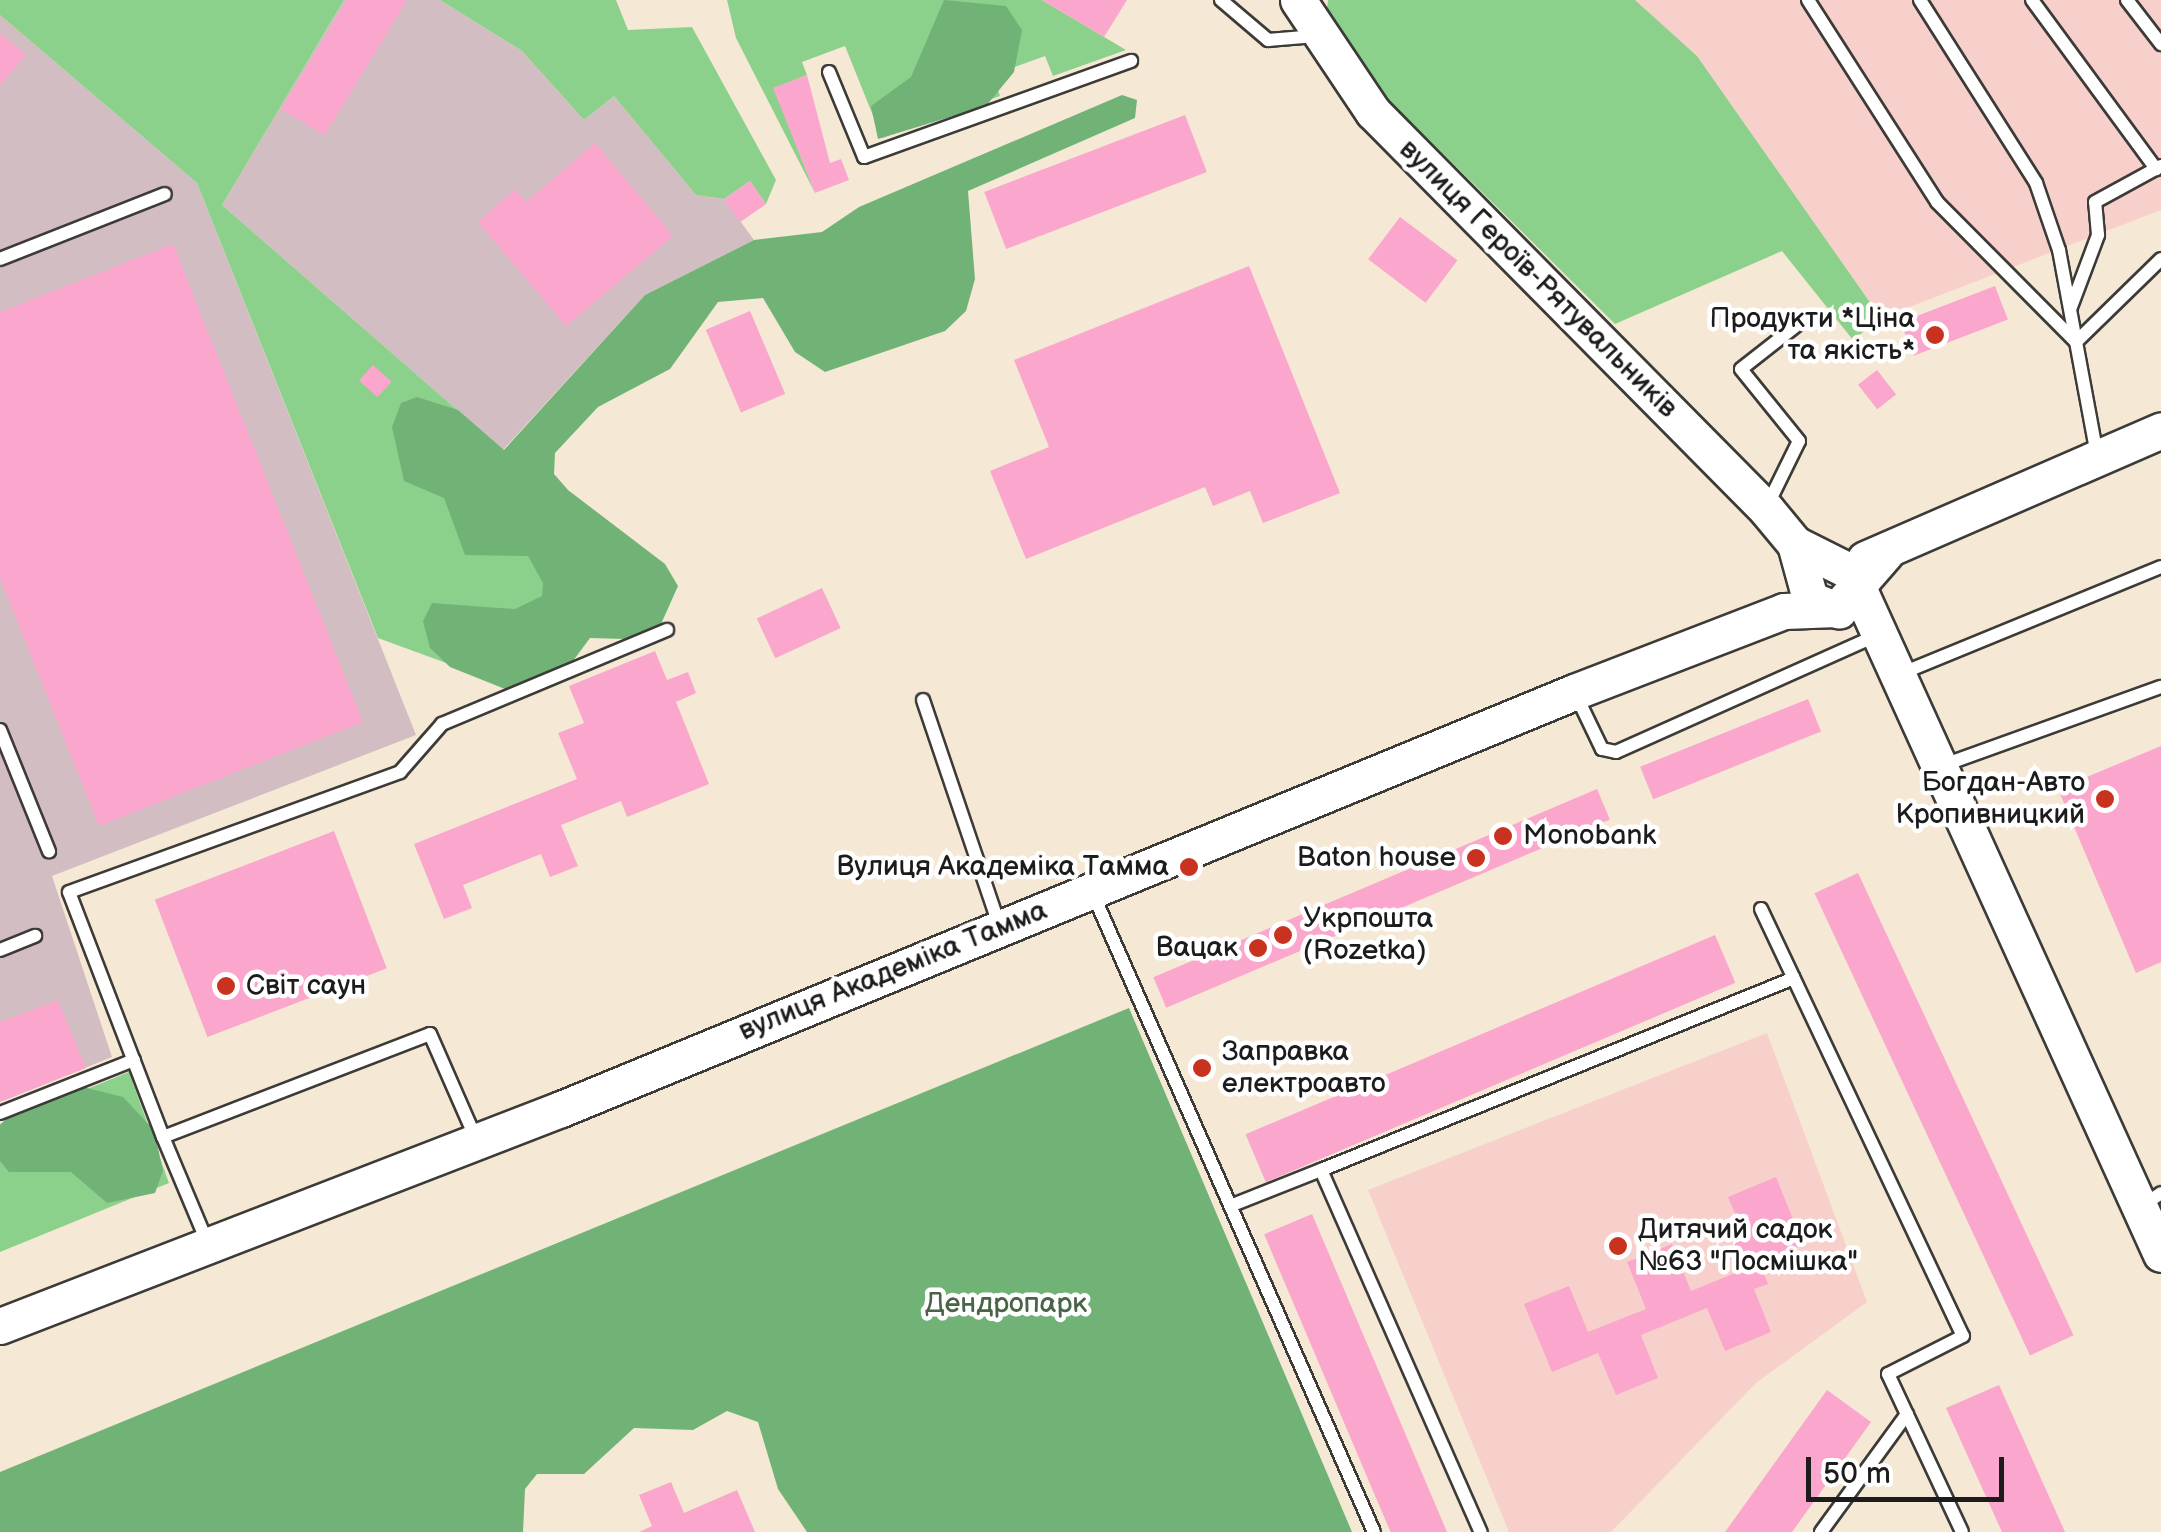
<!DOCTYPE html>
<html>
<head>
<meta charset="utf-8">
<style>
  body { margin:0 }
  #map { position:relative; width:2161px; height:1532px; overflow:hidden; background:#f5e9d5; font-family:"Balsamiq Sans",sans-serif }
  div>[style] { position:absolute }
  .built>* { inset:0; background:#f7d0cb }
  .industrial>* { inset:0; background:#d2bec2 }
  .green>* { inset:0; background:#8cd18b }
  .forest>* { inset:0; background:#71b377 }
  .building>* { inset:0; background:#faa6cd; transform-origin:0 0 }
  .roads { filter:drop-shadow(2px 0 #3d3b38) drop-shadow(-2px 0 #3d3b38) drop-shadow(0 2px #3d3b38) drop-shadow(0 -2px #3d3b38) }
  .lane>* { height:12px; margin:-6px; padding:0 6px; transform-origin:6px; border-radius:6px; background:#fff }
  .secondary>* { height:35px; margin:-17.5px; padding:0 17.5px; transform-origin:17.5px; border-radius:17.5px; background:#fff }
  .dots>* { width:28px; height:28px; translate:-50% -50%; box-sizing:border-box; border:5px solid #fff; border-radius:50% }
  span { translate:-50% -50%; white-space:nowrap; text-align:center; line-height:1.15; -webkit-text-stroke:9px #fff; paint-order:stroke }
  .street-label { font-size:28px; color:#1c1c1c }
  .poi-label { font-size:28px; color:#1c1c1c }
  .right { translate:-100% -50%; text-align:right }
  .left { translate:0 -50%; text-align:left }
  .park-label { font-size:28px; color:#496448 }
  .scale { position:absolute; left:1806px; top:1457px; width:198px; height:45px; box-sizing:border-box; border:5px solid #1c1c1c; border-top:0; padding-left:12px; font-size:30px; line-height:35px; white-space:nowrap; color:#1c1c1c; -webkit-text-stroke:8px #fff; paint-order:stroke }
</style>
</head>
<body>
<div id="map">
  <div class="built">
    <i style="clip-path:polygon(1635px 0,2161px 0,2161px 210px,1881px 318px,1697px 56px)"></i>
    <i style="clip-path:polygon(1767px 1033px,1867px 1302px,1756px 1383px,1611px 1532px,1509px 1532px,1368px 1190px)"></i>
  </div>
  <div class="industrial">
    <i style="clip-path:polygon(344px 0,440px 0,522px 51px,584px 120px,614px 96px,696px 195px,724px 199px,754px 240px,645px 295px,503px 450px,222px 205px)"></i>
    <i style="clip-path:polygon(0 15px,197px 183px,416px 735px,52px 876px,112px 1057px,0 1102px)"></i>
  </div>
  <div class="green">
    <i style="clip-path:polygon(0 0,344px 0,222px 205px,659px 586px,476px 674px,378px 638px,197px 183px,0 15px)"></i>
    <i style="clip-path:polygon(440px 0,616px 0,628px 30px,692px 27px,776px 180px,766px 204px,750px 181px,724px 199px,696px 195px,614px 96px,584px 120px,522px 51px)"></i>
    <i style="clip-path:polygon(727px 0,1042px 0,1126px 50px,1053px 76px,1045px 56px,993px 75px,1000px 96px,882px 138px,845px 46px,802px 62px,807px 75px,774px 88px,815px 193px,736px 38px)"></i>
    <i style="clip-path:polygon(1328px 0,1635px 0,1697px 56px,1881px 318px,1853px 340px,1782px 251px,1615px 324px,1389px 100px,1326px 17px)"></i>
    <i style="clip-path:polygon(129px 1072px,169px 1183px,0 1252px,0 1124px)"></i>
  </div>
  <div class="forest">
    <i style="clip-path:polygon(944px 0,1006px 6px,1022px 30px,1014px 72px,986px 106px,878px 139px,871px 106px,911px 77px)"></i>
    <i style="clip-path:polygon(1122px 95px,1137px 100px,1135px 118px,968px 191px,975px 279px,966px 311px,945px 331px,825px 372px,795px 352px,763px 298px,718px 302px,670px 369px,598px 407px,555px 453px,554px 474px,568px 490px,665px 564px,678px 586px,661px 624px,625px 639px,590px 638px,570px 665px,510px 691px,450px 667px,430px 648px,423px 621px,432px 603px,515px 609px,542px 596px,543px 583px,528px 556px,465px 555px,444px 498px,404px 481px,392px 427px,401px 403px,417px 397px,458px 410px,504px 450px,645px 295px,754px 240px,822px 232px,859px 207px)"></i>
    <i style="clip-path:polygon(1129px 1008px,1352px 1532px,807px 1532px,778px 1489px,758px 1422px,727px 1411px,693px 1430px,634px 1428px,584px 1474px,537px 1474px,525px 1489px,523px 1532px,0 1532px,0 1472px)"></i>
    <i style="clip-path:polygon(83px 1087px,123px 1097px,154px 1130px,163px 1171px,155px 1193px,107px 1203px,71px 1172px,9px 1172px,0 1161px,0 1125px,10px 1115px)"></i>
  </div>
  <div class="building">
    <i style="clip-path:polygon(347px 0,407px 0,325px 135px,281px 109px)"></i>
    <i style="clip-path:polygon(1042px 0,1127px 0,1104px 37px)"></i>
    <i style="clip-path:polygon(0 33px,26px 55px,0 85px)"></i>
    <i style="clip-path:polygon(807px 75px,830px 163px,841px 159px,849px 180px,815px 193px,773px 88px)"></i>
    <i style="left:1185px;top:115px;width:61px;height:215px;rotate:69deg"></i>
    <i style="clip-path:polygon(595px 143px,673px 236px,566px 326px,478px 222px,515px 189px,526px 202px)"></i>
    <i style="left:750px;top:181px;width:28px;height:32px;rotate:55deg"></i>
    <i style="left:1400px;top:217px;width:72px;height:53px;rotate:37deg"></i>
    <i style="clip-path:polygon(173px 244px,363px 722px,99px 826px,0 578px,0 312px)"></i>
    <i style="clip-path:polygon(1249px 266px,1340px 493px,1263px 523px,1250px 491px,1213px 506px,1205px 487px,1026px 559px,990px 471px,1049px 447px,1014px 360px)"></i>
    <i style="left:1995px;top:286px;width:36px;height:101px;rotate:69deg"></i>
    <i style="left:750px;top:311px;width:90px;height:48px;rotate:67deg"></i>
    <i style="left:373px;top:365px;width:25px;height:21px;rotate:42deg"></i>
    <i style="left:1877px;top:370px;width:31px;height:24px;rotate:52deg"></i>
    <i style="left:822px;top:588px;width:44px;height:72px;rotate:65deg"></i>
    <i style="clip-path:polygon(655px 651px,667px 680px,688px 672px,696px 693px,676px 702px,709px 784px,627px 817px,621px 801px,561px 825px,578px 866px,550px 877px,541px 854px,463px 885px,472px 908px,444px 919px,414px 844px,577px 779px,558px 733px,584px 723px,569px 686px)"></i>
    <i style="left:1808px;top:699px;width:35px;height:181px;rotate:68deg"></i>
    <i style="clip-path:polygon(2161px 746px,2161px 962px,2136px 973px,2058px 789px)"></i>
    <i style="left:1597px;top:789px;width:33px;height:482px;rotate:67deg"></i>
    <i style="left:334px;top:831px;width:147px;height:192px;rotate:69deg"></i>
    <i style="left:1858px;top:873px;width:510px;height:48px;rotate:65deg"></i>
    <i style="left:1715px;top:935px;width:52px;height:510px;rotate:67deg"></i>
    <i style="clip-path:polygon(58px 1000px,86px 1068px,0 1102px,0 1022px)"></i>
    <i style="clip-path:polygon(1776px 1177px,1803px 1244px,1743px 1268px,1725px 1223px,1737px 1218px,1728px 1197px)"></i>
    <i style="left:1312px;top:1214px;width:346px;height:52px;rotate:67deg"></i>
    <i style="clip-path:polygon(1672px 1244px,1691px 1291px,1760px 1263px,1768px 1284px,1754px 1289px,1771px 1332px,1725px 1351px,1707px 1308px,1641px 1335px,1658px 1378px,1616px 1395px,1598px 1353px,1552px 1372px,1524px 1304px,1569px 1286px,1588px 1332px,1646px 1309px,1627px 1262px)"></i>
    <i style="clip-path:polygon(1999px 1385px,2065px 1532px,2002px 1532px,1946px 1408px)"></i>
    <i style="clip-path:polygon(1827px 1390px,1871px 1422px,1792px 1532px,1725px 1532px)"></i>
    <i style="clip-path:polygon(671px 1482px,684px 1513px,737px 1490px,755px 1532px,639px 1532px,652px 1526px,639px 1495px)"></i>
  </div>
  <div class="roads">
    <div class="lane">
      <i style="left:1221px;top:0;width:62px;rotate:40.4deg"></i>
      <i style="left:1268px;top:40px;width:48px;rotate:-4.8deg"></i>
      <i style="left:1808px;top:0;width:240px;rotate:57.4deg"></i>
      <i style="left:1937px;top:202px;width:197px;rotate:45.2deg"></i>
      <i style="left:2076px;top:342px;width:119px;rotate:-44.3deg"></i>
      <i style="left:1920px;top:0;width:217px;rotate:57.6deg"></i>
      <i style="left:2036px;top:183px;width:71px;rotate:71.1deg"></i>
      <i style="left:2059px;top:250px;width:209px;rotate:79.5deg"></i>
      <i style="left:2032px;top:0;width:210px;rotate:53.7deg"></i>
      <i style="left:2127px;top:0;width:56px;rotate:52.3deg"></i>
      <i style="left:829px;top:72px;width:92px;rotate:67.6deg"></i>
      <i style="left:864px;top:157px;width:284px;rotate:-19.8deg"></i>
      <i style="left:0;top:259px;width:177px;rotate:-21.5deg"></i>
      <i style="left:2071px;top:307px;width:77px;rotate:-69.4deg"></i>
      <i style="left:2098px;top:235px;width:33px;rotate:-95deg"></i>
      <i style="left:2095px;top:202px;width:75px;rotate:-28.6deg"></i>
      <i style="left:1768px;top:504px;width:70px;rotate:-63.8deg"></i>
      <i style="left:1799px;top:441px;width:92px;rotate:-128.9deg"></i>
      <i style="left:1741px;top:369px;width:76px;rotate:-38.1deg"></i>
      <i style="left:1900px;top:674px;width:282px;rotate:-22.3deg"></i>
      <i style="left:1576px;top:695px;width:60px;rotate:64.3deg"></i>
      <i style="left:1602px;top:749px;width:14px;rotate:12deg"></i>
      <i style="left:1616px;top:752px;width:284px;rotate:-24.1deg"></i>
      <i style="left:923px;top:700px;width:237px;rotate:71.3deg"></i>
      <i style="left:0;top:730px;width:131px;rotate:68deg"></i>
      <i style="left:1941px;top:766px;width:234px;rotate:-19.8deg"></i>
      <i style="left:1093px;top:894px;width:697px;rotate:66.23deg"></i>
      <i style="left:1761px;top:909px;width:472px;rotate:64.7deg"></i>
      <i style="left:1963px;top:1336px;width:84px;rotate:153.1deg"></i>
      <i style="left:1888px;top:1374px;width:174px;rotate:64.9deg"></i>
      <i style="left:0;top:950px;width:38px;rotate:-22deg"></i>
      <i style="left:0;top:1113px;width:144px;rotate:-21.6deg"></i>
      <i style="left:163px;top:1137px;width:262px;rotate:-111deg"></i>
      <i style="left:69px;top:892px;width:352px;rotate:-19.9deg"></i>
      <i style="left:400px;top:772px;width:64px;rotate:-48.8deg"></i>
      <i style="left:442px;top:724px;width:244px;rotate:-22.7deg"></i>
      <i style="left:1321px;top:1170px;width:510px;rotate:-22.09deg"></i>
      <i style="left:1235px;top:1204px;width:92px;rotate:-21.6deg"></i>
      <i style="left:1321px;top:1170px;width:396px;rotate:66.2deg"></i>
      <i style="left:2142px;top:1206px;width:23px;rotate:-34deg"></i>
      <i style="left:208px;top:1244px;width:116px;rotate:-112.8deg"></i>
      <i style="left:163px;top:1137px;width:286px;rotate:-21.1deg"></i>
      <i style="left:430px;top:1034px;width:115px;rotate:66.3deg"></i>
      <i style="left:1821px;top:1532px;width:146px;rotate:-53.9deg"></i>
    </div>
    <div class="secondary">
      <i style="left:1298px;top:0;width:135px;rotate:56.2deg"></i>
      <i style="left:1373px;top:112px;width:559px;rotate:45.29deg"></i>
      <i style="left:1766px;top:509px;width:45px;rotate:50.4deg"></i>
      <i style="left:1795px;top:544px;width:57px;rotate:74.7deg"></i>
      <i style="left:1810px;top:599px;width:31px;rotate:22deg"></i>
      <i style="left:1795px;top:544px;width:63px;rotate:26.6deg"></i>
      <i style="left:1851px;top:572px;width:749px;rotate:65.56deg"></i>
      <i style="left:1865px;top:559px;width:323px;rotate:-23.5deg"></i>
      <i style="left:0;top:1326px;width:602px;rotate:-21.15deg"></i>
      <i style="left:561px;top:1109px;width:1095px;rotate:-22.37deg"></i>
      <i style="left:1574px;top:692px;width:225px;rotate:-21.1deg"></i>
      <i style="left:1784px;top:611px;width:53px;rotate:-2.2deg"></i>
      <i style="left:1837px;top:609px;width:73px;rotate:-48.9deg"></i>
    </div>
  </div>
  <div class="dots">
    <i style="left:1935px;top:335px;background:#c8321e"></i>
    <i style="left:2105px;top:799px;background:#c8321e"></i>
    <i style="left:1503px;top:836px;background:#c8321e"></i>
    <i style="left:1476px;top:858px;background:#c8321e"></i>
    <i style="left:1189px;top:867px;background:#c8321e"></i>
    <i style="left:1283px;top:935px;background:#c8321e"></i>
    <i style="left:1258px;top:948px;background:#c8321e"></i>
    <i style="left:226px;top:986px;background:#c8321e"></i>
    <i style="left:1202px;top:1068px;background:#c8321e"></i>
    <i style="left:1618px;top:1246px;background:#c8321e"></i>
  </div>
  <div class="street-label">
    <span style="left:1538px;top:279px;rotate:45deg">вулиця Героїв-Рятувальників</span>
    <span style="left:893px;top:971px;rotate:-22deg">вулиця Академіка Тамма</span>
  </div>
  <div class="poi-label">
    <span class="right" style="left:1915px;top:335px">Продукти *Ціна<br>та якість*</span>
    <span class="right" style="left:2085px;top:799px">Богдан-Авто<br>Кропивницкий</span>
    <span class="left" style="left:1523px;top:836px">Monobank</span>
    <span class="right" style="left:1456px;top:858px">Baton house</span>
    <span class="right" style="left:1169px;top:867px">Вулиця Академіка Тамма</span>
    <span class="left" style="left:1303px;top:935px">Укрпошта<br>(Rozetka)</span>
    <span class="right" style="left:1238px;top:948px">Вацак</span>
    <span class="left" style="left:246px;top:986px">Світ саун</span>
    <span class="left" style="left:1222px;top:1068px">Заправка<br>електроавто</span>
    <span class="left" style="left:1638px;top:1246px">Дитячий садок<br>№63 "Посмішка"</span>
  </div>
  <div class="park-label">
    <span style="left:1006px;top:1304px">Дендропарк</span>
  </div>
  <div class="scale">50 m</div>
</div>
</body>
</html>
